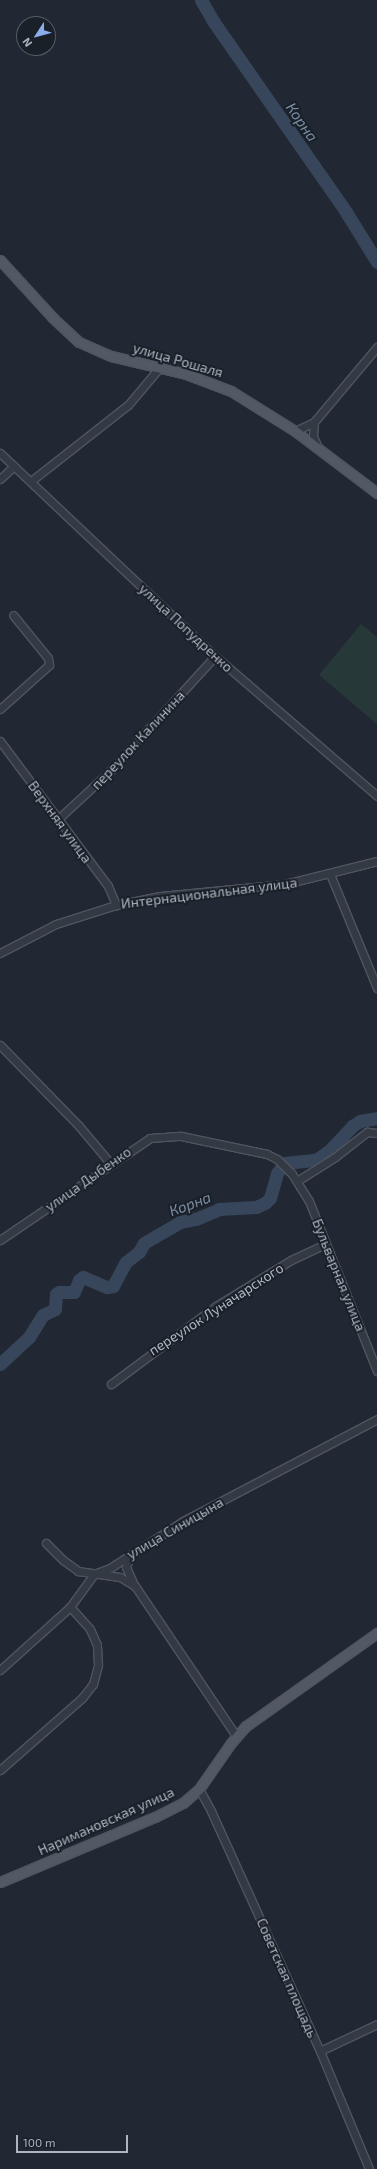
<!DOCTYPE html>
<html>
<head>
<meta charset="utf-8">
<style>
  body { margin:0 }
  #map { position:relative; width:377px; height:2169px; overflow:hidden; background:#212833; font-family:"Exo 2",sans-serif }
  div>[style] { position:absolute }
  .green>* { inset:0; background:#273838 }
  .river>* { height:13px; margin:-6.5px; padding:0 6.5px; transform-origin:6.5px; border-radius:6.5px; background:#38465b }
  .roads { filter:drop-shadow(1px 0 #4f555f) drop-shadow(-1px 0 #4f555f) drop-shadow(0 1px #4f555f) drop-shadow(0 -1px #4f555f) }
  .minor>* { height:7px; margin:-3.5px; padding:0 3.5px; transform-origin:3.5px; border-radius:3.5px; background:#343a44 }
  .major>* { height:9px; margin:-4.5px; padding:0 4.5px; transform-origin:4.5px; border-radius:4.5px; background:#525964 }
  span { translate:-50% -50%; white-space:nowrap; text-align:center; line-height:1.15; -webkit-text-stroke:4px #1a2028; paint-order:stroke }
  .street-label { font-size:14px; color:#aeb5c1 }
  .water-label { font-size:15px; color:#7a8ca6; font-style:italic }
  .north { position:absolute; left:16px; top:16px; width:40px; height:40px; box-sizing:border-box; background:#1a2028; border:1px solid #555c65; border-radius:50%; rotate:234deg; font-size:11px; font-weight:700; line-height:16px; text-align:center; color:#aeb5c1 }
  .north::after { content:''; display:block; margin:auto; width:14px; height:18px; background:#8aadeb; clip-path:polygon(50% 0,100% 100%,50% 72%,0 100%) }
  .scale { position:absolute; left:16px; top:2135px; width:112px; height:18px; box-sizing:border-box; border:2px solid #aeb5c1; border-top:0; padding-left:5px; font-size:12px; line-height:14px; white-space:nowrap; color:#aeb5c1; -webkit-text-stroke:3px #1a2028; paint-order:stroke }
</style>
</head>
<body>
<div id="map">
  <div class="green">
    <i style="clip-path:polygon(361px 624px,377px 637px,377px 724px,319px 675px)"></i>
  </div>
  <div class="river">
    <i style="left:201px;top:0;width:24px;rotate:60deg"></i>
    <i style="left:213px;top:21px;width:233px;rotate:55.1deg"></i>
    <i style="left:346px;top:212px;width:59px;rotate:58.2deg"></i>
    <i style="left:0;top:1364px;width:40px;rotate:-43deg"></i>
    <i style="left:29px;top:1337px;width:26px;rotate:-58deg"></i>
    <i style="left:43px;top:1315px;width:13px;rotate:-27deg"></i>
    <i style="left:55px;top:1309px;width:15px;rotate:-86deg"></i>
    <i style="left:56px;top:1294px;width:4px;rotate:-34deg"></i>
    <i style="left:59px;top:1292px;width:15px"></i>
    <i style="left:74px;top:1292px;width:13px;rotate:-67deg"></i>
    <i style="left:79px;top:1280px;width:5px;rotate:-37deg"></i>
    <i style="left:83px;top:1277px;width:26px;rotate:23deg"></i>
    <i style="left:107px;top:1287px;width:6px;rotate:-9deg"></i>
    <i style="left:113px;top:1286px;width:27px;rotate:-62deg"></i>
    <i style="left:126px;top:1262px;width:16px;rotate:-38deg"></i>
    <i style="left:139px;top:1252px;width:10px;rotate:-61deg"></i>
    <i style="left:144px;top:1243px;width:42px;rotate:-30.3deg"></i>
    <i style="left:180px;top:1222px;width:16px;rotate:-11deg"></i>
    <i style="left:196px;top:1219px;width:25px;rotate:-23deg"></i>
    <i style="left:219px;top:1209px;width:37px;rotate:-3deg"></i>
    <i style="left:256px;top:1207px;width:10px;rotate:-24deg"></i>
    <i style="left:265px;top:1203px;width:7px;rotate:-45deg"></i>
    <i style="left:270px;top:1198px;width:26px;rotate:-74deg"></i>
    <i style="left:277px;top:1173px;width:13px;rotate:-51deg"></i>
    <i style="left:285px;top:1163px;width:31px;rotate:-6deg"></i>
    <i style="left:316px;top:1160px;width:17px;rotate:-36deg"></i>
    <i style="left:330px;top:1150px;width:33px;rotate:-47deg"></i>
    <i style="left:352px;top:1126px;width:9px;rotate:-32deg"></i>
    <i style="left:360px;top:1121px;width:17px;rotate:-10deg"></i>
  </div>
  <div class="roads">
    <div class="minor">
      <i style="left:314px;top:422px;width:14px;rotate:94deg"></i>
      <i style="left:313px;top:436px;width:13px;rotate:67deg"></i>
      <i style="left:295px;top:431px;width:21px;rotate:-25deg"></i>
      <i style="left:314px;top:422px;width:98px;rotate:-50deg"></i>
      <i style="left:0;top:453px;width:296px;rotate:43.4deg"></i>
      <i style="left:215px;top:656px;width:214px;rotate:40.8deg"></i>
      <i style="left:0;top:479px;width:19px;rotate:-43deg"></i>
      <i style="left:31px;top:481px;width:123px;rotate:-38.1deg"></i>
      <i style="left:128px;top:405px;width:50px;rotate:-49.9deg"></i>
      <i style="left:0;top:709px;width:66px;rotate:-41.9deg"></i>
      <i style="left:49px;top:665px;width:7px;rotate:-98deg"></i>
      <i style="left:48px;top:658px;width:55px;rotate:-129.1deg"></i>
      <i style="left:0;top:741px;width:181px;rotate:53.3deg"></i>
      <i style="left:108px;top:886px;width:21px;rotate:67deg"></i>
      <i style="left:57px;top:820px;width:74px;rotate:-42.8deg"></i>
      <i style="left:111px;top:770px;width:154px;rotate:-47.6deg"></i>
      <i style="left:330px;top:874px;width:123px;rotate:67.6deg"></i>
      <i style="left:0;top:953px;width:63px;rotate:-27.4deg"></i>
      <i style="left:56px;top:924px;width:63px;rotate:-17.6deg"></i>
      <i style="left:116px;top:905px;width:45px;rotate:-11.6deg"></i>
      <i style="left:160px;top:896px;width:126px;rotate:-5.5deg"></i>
      <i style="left:285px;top:884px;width:95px;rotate:-14deg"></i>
      <i style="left:0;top:1045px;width:113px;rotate:45.7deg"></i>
      <i style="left:79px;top:1126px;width:48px;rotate:50deg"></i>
      <i style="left:297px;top:1181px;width:45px;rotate:-32.3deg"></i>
      <i style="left:335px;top:1157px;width:41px;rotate:-38deg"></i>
      <i style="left:367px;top:1132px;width:10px;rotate:6deg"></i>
      <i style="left:0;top:1240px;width:181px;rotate:-34.2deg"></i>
      <i style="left:150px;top:1138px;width:31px;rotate:-4deg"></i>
      <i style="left:181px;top:1136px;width:88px;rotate:11.8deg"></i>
      <i style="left:267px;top:1154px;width:11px;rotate:27deg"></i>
      <i style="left:277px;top:1159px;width:21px;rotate:45deg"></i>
      <i style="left:292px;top:1174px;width:32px;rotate:58deg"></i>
      <i style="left:309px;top:1201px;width:183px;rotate:68.2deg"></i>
      <i style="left:111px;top:1384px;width:131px;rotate:-36.6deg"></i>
      <i style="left:216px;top:1306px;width:88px;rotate:-31.5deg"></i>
      <i style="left:291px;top:1260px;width:38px;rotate:-25deg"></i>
      <i style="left:46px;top:1543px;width:24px;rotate:45deg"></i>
      <i style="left:63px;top:1560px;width:19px;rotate:36deg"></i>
      <i style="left:78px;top:1571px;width:42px;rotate:8.1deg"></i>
      <i style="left:120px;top:1577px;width:17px;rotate:31deg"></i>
      <i style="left:135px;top:1586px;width:181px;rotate:56deg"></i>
      <i style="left:131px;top:1554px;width:14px;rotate:111deg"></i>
      <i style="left:126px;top:1567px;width:17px;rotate:66deg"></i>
      <i style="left:0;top:1670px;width:94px;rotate:-42deg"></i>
      <i style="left:70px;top:1607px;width:41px;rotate:-54deg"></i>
      <i style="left:94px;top:1574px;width:17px;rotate:-21deg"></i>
      <i style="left:110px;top:1568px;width:87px;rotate:-32.8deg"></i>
      <i style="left:183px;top:1521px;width:219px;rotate:-27.7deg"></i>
      <i style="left:0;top:1770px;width:109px;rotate:-41.3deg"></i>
      <i style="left:82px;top:1698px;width:18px;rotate:-52deg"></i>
      <i style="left:93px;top:1684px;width:20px;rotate:-75deg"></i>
      <i style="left:98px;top:1665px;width:20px;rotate:-93deg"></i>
      <i style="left:97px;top:1645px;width:17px;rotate:-114deg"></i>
      <i style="left:90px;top:1629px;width:30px;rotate:-132deg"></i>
      <i style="left:199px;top:1789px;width:25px;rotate:61deg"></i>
      <i style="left:211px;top:1811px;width:264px;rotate:65.6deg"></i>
      <i style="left:320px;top:2051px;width:128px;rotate:67.4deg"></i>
      <i style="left:320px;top:2051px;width:63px;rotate:-25.3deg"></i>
    </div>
    <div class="major">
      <i style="left:0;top:260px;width:79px;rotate:47.6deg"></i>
      <i style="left:53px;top:318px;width:35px;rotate:43deg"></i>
      <i style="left:79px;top:342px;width:35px;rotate:24deg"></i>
      <i style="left:111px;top:356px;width:77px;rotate:13.5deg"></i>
      <i style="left:186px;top:374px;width:48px;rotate:20.7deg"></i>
      <i style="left:231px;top:391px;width:75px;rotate:32deg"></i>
      <i style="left:295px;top:431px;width:103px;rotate:37.1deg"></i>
      <i style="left:0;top:1882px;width:168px;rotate:-22.8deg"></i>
      <i style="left:155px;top:1817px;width:31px;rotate:-27deg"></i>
      <i style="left:183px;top:1803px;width:21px;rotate:-41deg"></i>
      <i style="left:199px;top:1789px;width:56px;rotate:-55.2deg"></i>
      <i style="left:231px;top:1743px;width:23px;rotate:-49deg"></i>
      <i style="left:246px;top:1726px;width:161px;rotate:-35.4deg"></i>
    </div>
  </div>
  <div class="street-label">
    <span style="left:178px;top:360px;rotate:16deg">улица Рошаля</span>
    <span style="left:186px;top:628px;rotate:43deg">улица Попудренко</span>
    <span style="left:138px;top:740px;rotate:-47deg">переулок Калинина</span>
    <span style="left:60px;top:822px;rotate:54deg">Верхняя улица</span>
    <span style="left:209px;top:893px;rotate:-7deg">Интернациональная улица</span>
    <span style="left:88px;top:1179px;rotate:-35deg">улица Дыбенко</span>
    <span style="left:339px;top:1275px;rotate:68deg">Бульварная улица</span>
    <span style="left:216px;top:1309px;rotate:-33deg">переулок Луначарского</span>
    <span style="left:175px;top:1528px;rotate:-30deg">улица Синицына</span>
    <span style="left:106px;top:1821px;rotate:-24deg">Наримановская улица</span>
    <span style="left:287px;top:1978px;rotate:66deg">Советская площадь</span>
  </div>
  <div class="water-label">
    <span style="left:302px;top:122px;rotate:55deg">Корна</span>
    <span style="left:190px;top:1204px;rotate:-20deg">Корна</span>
  </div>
  <div class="north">N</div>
  <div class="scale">100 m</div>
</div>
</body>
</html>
